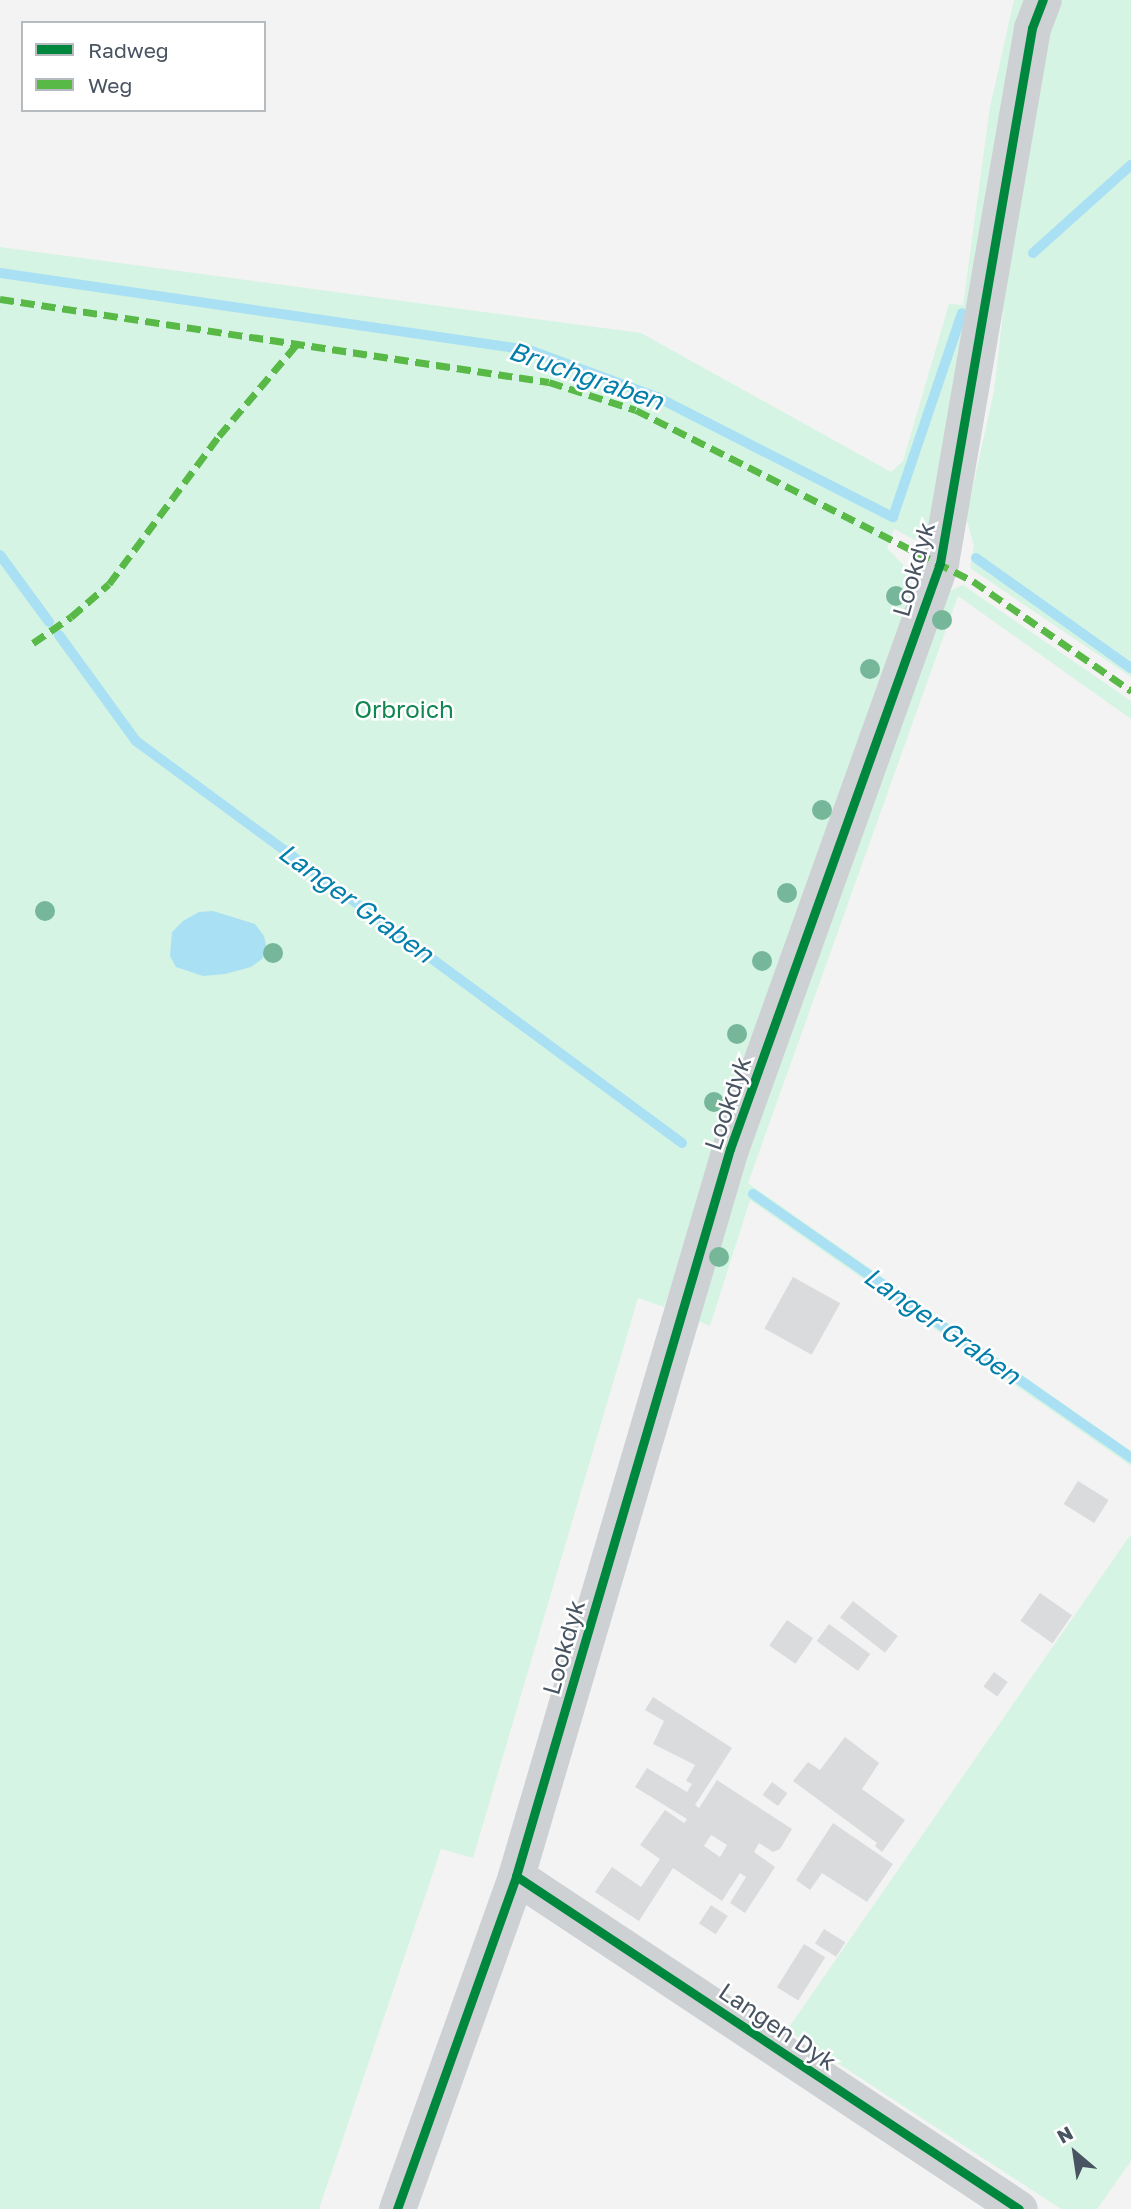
<!DOCTYPE html>
<html>
<head>
<meta charset="utf-8">
<style>
  body { margin:0 }
  #map { position:relative; width:1131px; height:2209px; overflow:hidden; background:#f3f3f3; font-family:"Golos Text",sans-serif }
  div>[style] { position:absolute }
  .green>* { inset:0; background:#d6f4e3 }
  .water>* { inset:0; background:#a9e0f4 }
  .stream>* { height:10px; margin:-5px; padding:0 5px; transform-origin:5px; border-radius:5px; background:#a9e0f4 }
  .building>* { inset:0; background:#dadbdd; transform-origin:0 0 }
  .minor>* { height:37px; margin:-18.5px; padding:0 18.5px; transform-origin:18.5px; border-radius:18.5px; background:#ced1d4 }
  .quiet>* { height:7px; margin-top:-3.5px; transform-origin:0; background:repeating-linear-gradient(90deg,#58b947 0 14px,transparent 0 21px) }
  .cycleway>* { height:9px; margin:-4.5px; padding:0 4.5px; transform-origin:4.5px; border-radius:4.5px; background:#00873e }
  .trees>* { width:20px; height:20px; margin:-10px; border-radius:50%; background:#76b79a }
  span { translate:-50% -50%; white-space:nowrap; text-align:center; line-height:1.15; -webkit-text-stroke:5px #fff; paint-order:stroke }
  .street-label { font-size:24px; color:#485462 }
  .park-label { font-size:24px; color:#108651 }
  .water-label { font-size:26px; color:#027fab; font-style:italic }
  .legend { position:absolute; left:21px; top:21px; width:245px; height:91px; box-sizing:border-box; background:#fff; border:2px solid #b6bbc0; margin:0; padding:9px 12px; list-style:none; font-size:21px; color:#485462 }
  .legend li { display:flex; align-items:center; gap:14px; height:35px }
  .legend b { width:35px; border:2px solid #b6bbc0 }
  .north { position:absolute; left:1040px; top:2118px; width:70px; height:70px; -webkit-text-stroke:5px #fff; paint-order:stroke; rotate:331deg; font-size:19px; font-weight:700; line-height:28px; text-align:center; color:#485462 }
  .north::after { content:''; display:block; margin:auto; width:24px; height:32px; background:#485462; clip-path:polygon(50% 0,100% 100%,50% 72%,0 100%) }
</style>
</head>
<body>
<div id="map">
  <div class="green">
    <i style="clip-path:polygon(1014px 0,1028px 0,928px 534px,915px 540px,894px 529px,887px 548px,913px 575px,902px 622px,664px 1307px,638px 1298px,473px 1858px,441px 1849px,319px 2209px,0 2209px,0 247px,641px 333px,891px 472px,903px 461px,949px 304px,963px 305px,990px 107px)"></i>
    <i style="clip-path:polygon(1061px 0,1131px 0,1131px 677px,970px 568px,974px 545px,966px 518px,994px 391px,1006px 286px,1047px 38px)"></i>
    <i style="clip-path:polygon(963px 585px,1131px 701px,1131px 719px,958px 596px,748px 1183px,1131px 1451px,1131px 1466px,750px 1200px,710px 1326px,691px 1318px,744px 1151px,945px 593px)"></i>
    <i style="clip-path:polygon(1131px 1534px,1131px 2161px,1097px 2209px,1061px 2209px,787px 2030px)"></i>
  </div>
  <div class="water">
    <i style="clip-path:polygon(213px 911px,255px 924px,264px 936px,267px 949px,262px 959px,251px 967px,225px 974px,203px 976px,176px 967px,170px 956px,172px 932px,183px 921px,199px 912px)"></i>
  </div>
  <div class="stream">
    <i style="left:1033px;top:253px;width:132px;rotate:-41.9deg"></i>
    <i style="left:0;top:273px;width:535px;rotate:8.28deg"></i>
    <i style="left:529px;top:350px;width:136px;rotate:20.2deg"></i>
    <i style="left:657px;top:397px;width:265px;rotate:27deg"></i>
    <i style="left:893px;top:517px;width:215px;rotate:-71.3deg"></i>
    <i style="left:0;top:555px;width:83px;rotate:53.8deg"></i>
    <i style="left:976px;top:558px;width:190px;rotate:35.4deg"></i>
    <i style="left:59px;top:635px;width:131px;rotate:54deg"></i>
    <i style="left:136px;top:741px;width:678px;rotate:36.36deg"></i>
    <i style="left:753px;top:1194px;width:461px;rotate:34.9deg"></i>
  </div>
  <div class="building">
    <i style="left:793px;top:1277px;width:54px;height:59px;rotate:29deg"></i>
    <i style="left:1078px;top:1481px;width:36px;height:27px;rotate:32deg"></i>
    <i style="left:1040px;top:1593px;width:39px;height:34px;rotate:35deg"></i>
    <i style="left:853px;top:1601px;width:57px;height:21px;rotate:38deg"></i>
    <i style="left:787px;top:1620px;width:32px;height:31px;rotate:35deg"></i>
    <i style="left:829px;top:1624px;width:51px;height:21px;rotate:36deg"></i>
    <i style="left:994px;top:1672px;width:17px;height:18px;rotate:36deg"></i>
    <i style="clip-path:polygon(evenodd,653px 1697px,732px 1748px,695px 1805px,699px 1808px,717px 1780px,792px 1829px,780px 1849px,773px 1852px,759px 1843px,754px 1852px,775px 1867px,745px 1913px,730px 1903px,746px 1877px,740px 1873px,722px 1901px,673px 1868px,639px 1921px,595px 1892px,612px 1867px,641px 1887px,660px 1859px,640px 1845px,665px 1810px,684px 1823px,687px 1819px,635px 1787px,647px 1768px,687px 1792px,692px 1784px,686px 1781px,695px 1765px,653px 1744px,664px 1721px,645px 1710px,653px 1697px,711px 1835px,727px 1845px,720px 1857px,704px 1846px,711px 1835px)"></i>
    <i style="clip-path:polygon(845px 1737px,879px 1763px,862px 1789px,905px 1820px,882px 1852px,875px 1846px,877px 1843px,793px 1781px,808px 1762px,820px 1770px)"></i>
    <i style="left:772px;top:1782px;width:19px;height:16px;rotate:36deg"></i>
    <i style="clip-path:polygon(833px 1823px,893px 1864px,867px 1902px,822px 1873px,810px 1890px,796px 1880px)"></i>
    <i style="left:711px;top:1905px;width:20px;height:22px;rotate:33deg"></i>
    <i style="left:824px;top:1929px;width:25px;height:17px;rotate:32deg"></i>
    <i style="left:804px;top:1944px;width:25px;height:51px;rotate:32deg"></i>
  </div>
  <div class="minor">
    <i style="left:516px;top:1876px;width:603px;rotate:33.51deg"></i>
    <i style="left:397px;top:2209px;width:354px;rotate:-70.3deg"></i>
    <i style="left:516px;top:1876px;width:758px;rotate:-73.6deg"></i>
    <i style="left:730px;top:1149px;width:622px;rotate:-70.28deg"></i>
    <i style="left:940px;top:563px;width:543px;rotate:-80.24deg"></i>
    <i style="left:1032px;top:28px;width:30px;rotate:-69deg"></i>
  </div>
  <div class="quiet">
    <i style="left:0;top:299px;width:555px;rotate:8.6deg"></i>
    <i style="left:549px;top:382px;width:91px;rotate:17.8deg"></i>
    <i style="left:636px;top:410px;width:378px;rotate:26.9deg"></i>
    <i style="left:973px;top:581px;width:193px;rotate:34.8deg"></i>
    <i style="left:33px;top:643px;width:46px;rotate:-34.4deg"></i>
    <i style="left:71px;top:617px;width:50px;rotate:-41deg"></i>
    <i style="left:109px;top:584px;width:184px;rotate:-53.4deg"></i>
    <i style="left:219px;top:436px;width:121px;rotate:-49.7deg"></i>
  </div>
  <div class="cycleway">
    <i style="left:516px;top:1876px;width:603px;rotate:33.51deg"></i>
    <i style="left:397px;top:2209px;width:354px;rotate:-70.3deg"></i>
    <i style="left:516px;top:1876px;width:758px;rotate:-73.6deg"></i>
    <i style="left:730px;top:1149px;width:622px;rotate:-70.28deg"></i>
    <i style="left:940px;top:563px;width:543px;rotate:-80.24deg"></i>
    <i style="left:1032px;top:28px;width:30px;rotate:-69deg"></i>
  </div>
  <div class="trees">
    <i style="left:896px;top:596px"></i>
    <i style="left:942px;top:620px"></i>
    <i style="left:870px;top:669px"></i>
    <i style="left:822px;top:810px"></i>
    <i style="left:787px;top:893px"></i>
    <i style="left:45px;top:911px"></i>
    <i style="left:273px;top:953px"></i>
    <i style="left:762px;top:961px"></i>
    <i style="left:737px;top:1034px"></i>
    <i style="left:714px;top:1102px"></i>
    <i style="left:719px;top:1257px"></i>
  </div>
  <div class="street-label">
    <span style="left:913px;top:569px;rotate:-74deg">Lookdyk</span>
    <span style="left:727px;top:1103px;rotate:-71deg">Lookdyk</span>
    <span style="left:563px;top:1647px;rotate:-74deg">Lookdyk</span>
    <span style="left:778px;top:2026px;rotate:34deg">Langen Dyk</span>
  </div>
  <div class="park-label">
    <span style="left:404px;top:709px">Orbroich</span>
  </div>
  <div class="water-label">
    <span style="left:586px;top:376px;rotate:19deg">Bruchgraben</span>
    <span style="left:356px;top:903px;rotate:36deg">Langer Graben</span>
    <span style="left:942px;top:1326px;rotate:35deg">Langer Graben</span>
  </div>
  <ul class="legend">
  <li><b style="height:9px;background:#00873e"></b>Radweg</li>
  <li><b style="height:9px;background:#58b947"></b>Weg</li>
  </ul>
  <div class="north">N</div>
</div>
</body>
</html>
